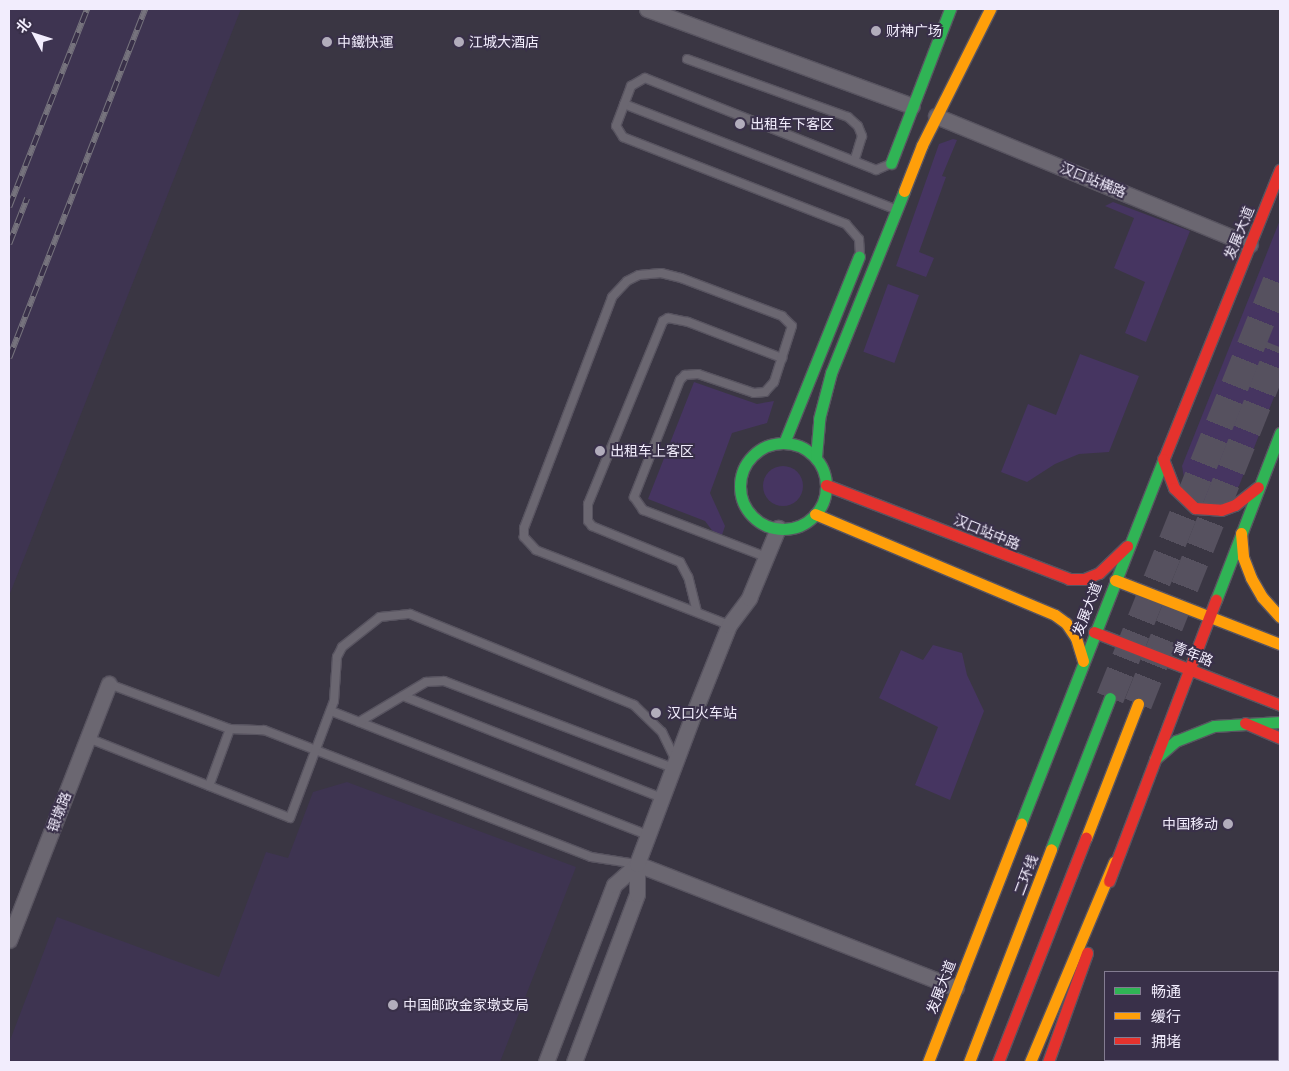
<!DOCTYPE html>
<html>
<head>
<meta charset="utf-8">
<style>
  body { margin:0 }
  #map { position:relative; width:1289px; height:1071px; overflow:hidden; background:#3a3643; font-family:"IBM Plex Serif","Noto Sans SC",serif }
  div>[style] { position:absolute }
  .built>* { inset:0; background:#3e3451 }
  .green>* { inset:0; background:#463561; transform-origin:0 0 }
  .round { border-radius:50% }
  .highway-tunnel>* { height:28px; margin-top:-14px; transform-origin:0; background:repeating-linear-gradient(90deg,#56515f 0 28px,transparent 0 42px) }
  .roads { filter:drop-shadow(1px 0 #585460) drop-shadow(-1px 0 #585460) drop-shadow(0 1px #585460) drop-shadow(0 -1px #585460) }
  .lane>* { height:8px; margin:-4px; padding:0 4px; transform-origin:4px; border-radius:4px; background:#6b6771 }
  .street>* { height:15px; margin:-7.5px; padding:0 7.5px; transform-origin:7.5px; border-radius:7.5px; background:#6b6771 }
  .fast>* { height:11px; margin:-5.5px; padding:0 5.5px; transform-origin:5.5px; border-radius:5.5px; background:#30b455 }
  .fast>.ring { margin:-5.5px; padding:0; box-sizing:content-box; background:none; border:11px solid #30b455; border-radius:50% }
  .slow>* { height:11px; margin:-5.5px; padding:0 5.5px; transform-origin:5.5px; border-radius:5.5px; background:#ff9f0a }
  .jam>* { height:11px; margin:-5.5px; padding:0 5.5px; transform-origin:5.5px; border-radius:5.5px; background:#e5322d }
  .rail>* { height:5.5px; margin-top:-2.75px; transform-origin:0; background:repeating-linear-gradient(90deg,#393049 0 11px,#76737d 0 22px); box-sizing:border-box; border-block:1px solid #76737d }
  .dots>* { width:14px; height:14px; translate:-50% -50%; box-sizing:border-box; border:2px solid #393049; border-radius:50% }
  span { translate:-50% -50%; white-space:nowrap; text-align:center; line-height:1.15; -webkit-text-stroke:4px #393049; paint-order:stroke }
  .poi-label { font-size:14px; color:#f2edfd }
  .left { translate:0 -50%; text-align:left }
  .right { translate:-100% -50%; text-align:right }
  .street-label { font-size:14px; color:#f2edfd }
  .frame { position:absolute; inset:0; border:10px solid #f2edfd; pointer-events:none }
  .legend { position:absolute; left:1104px; top:971px; width:175px; height:90px; box-sizing:border-box; background:#393049; border:1px solid #837c91; margin:0; padding:6px 9px; list-style:none; font-size:15px; color:#f2edfd }
  .legend li { display:flex; align-items:center; gap:10px; height:25px }
  .legend b { width:25px; border:1px solid #837c91 }
  .north { position:absolute; left:10px; top:10px; width:50px; height:50px; -webkit-text-stroke:4px #393049; paint-order:stroke; rotate:310deg; font-size:14px; font-weight:700; line-height:20px; text-align:center; color:#f2edfd }
  .north::after { content:''; display:block; margin:auto; width:18px; height:22px; background:#f2edfd; clip-path:polygon(50% 0,100% 100%,50% 72%,0 100%) }
</style>
</head>
<body>
<div id="map">
  <div class="built">
    <i style="clip-path:polygon(9px 9px,241px 9px,9px 596px)"></i>
    <i style="clip-path:polygon(347px 782px,576px 867px,500px 1062px,9px 1062px,9px 1043px,57px 917px,219px 977px,266px 852px,288px 858px,313px 792px)"></i>
  </div>
  <div class="green">
    <i style="clip-path:polygon(953px 139px,957px 140px,942px 176px,946px 177px,919px 252px,934px 258px,926px 277px,896px 266px,939px 144px)"></i>
    <i style="clip-path:polygon(1113px 202px,1190px 231px,1146px 342px,1125px 333px,1145px 282px,1114px 268px,1134px 218px,1105px 206px)"></i>
    <i style="clip-path:polygon(1280px 220px,1280px 382px,1239px 486px,1221px 499px,1208px 502px,1186px 490px,1182px 466px)"></i>
    <i style="left:888px;top:284px;width:33px;height:72px;rotate:20deg"></i>
    <i style="clip-path:polygon(1080px 354px,1139px 376px,1109px 452px,1079px 454px,1055px 464px,1027px 482px,1001px 472px,1028px 404px,1056px 415px)"></i>
    <i style="clip-path:polygon(694px 382px,757px 404px,774px 401px,767px 423px,732px 433px,710px 493px,725px 526px,720px 541px,705px 521px,648px 499px)"></i>
    <i class="round" style="left:763px;top:466px;width:40px;height:40px"></i>
    <i style="clip-path:polygon(933px 645px,962px 653px,967px 675px,984px 711px,950px 800px,915px 785px,938px 727px,879px 698px,901px 650px,923px 660px)"></i>
  </div>
  <div class="highway-tunnel">
    <i style="left:1110px;top:698px;width:459px;rotate:-68.2deg"></i>
    <i style="left:1138px;top:704px;width:384px;rotate:-68.3deg"></i>
  </div>
  <div class="roads">
    <div class="lane">
      <i style="left:687px;top:59px;width:171px;rotate:19.8deg"></i>
      <i style="left:848px;top:117px;width:13px;rotate:42deg"></i>
      <i style="left:858px;top:126px;width:11px;rotate:68deg"></i>
      <i style="left:862px;top:136px;width:24px;rotate:107deg"></i>
      <i style="left:624px;top:104px;width:291px;rotate:21.2deg"></i>
      <i style="left:860px;top:254px;width:15px;rotate:-94deg"></i>
      <i style="left:859px;top:239px;width:20px;rotate:-131deg"></i>
      <i style="left:846px;top:224px;width:239px;rotate:-158.7deg"></i>
      <i style="left:623px;top:137px;width:13px;rotate:-122deg"></i>
      <i style="left:616px;top:126px;width:43px;rotate:-69.4deg"></i>
      <i style="left:631px;top:86px;width:16px;rotate:-30deg"></i>
      <i style="left:645px;top:78px;width:249px;rotate:21.7deg"></i>
      <i style="left:876px;top:170px;width:15px;rotate:-23deg"></i>
      <i style="left:697px;top:612px;width:36px;rotate:-104deg"></i>
      <i style="left:688px;top:577px;width:17px;rotate:-118deg"></i>
      <i style="left:680px;top:562px;width:95px;rotate:-157.8deg"></i>
      <i style="left:592px;top:526px;width:6px;rotate:-129deg"></i>
      <i style="left:588px;top:521px;width:17px;rotate:-90deg"></i>
      <i style="left:588px;top:504px;width:198px;rotate:-67.7deg"></i>
      <i style="left:663px;top:321px;width:6px;rotate:-31deg"></i>
      <i style="left:668px;top:318px;width:20px;rotate:11deg"></i>
      <i style="left:688px;top:322px;width:101px;rotate:21deg"></i>
      <i style="left:729px;top:625px;width:207px;rotate:-158.8deg"></i>
      <i style="left:536px;top:550px;width:18px;rotate:-133deg"></i>
      <i style="left:524px;top:537px;width:9px;rotate:-90deg"></i>
      <i style="left:524px;top:528px;width:247px;rotate:-69.1deg"></i>
      <i style="left:612px;top:297px;width:22px;rotate:-47deg"></i>
      <i style="left:627px;top:281px;width:13px;rotate:-27deg"></i>
      <i style="left:639px;top:275px;width:22px;rotate:-5deg"></i>
      <i style="left:661px;top:273px;width:21px;rotate:14deg"></i>
      <i style="left:681px;top:278px;width:108px;rotate:20.6deg"></i>
      <i style="left:782px;top:316px;width:14px;rotate:45deg"></i>
      <i style="left:792px;top:326px;width:59px;rotate:107.8deg"></i>
      <i style="left:774px;top:382px;width:13px;rotate:132deg"></i>
      <i style="left:765px;top:392px;width:11px;rotate:175deg"></i>
      <i style="left:754px;top:393px;width:59px;rotate:-161.3deg"></i>
      <i style="left:698px;top:374px;width:13px;rotate:176deg"></i>
      <i style="left:685px;top:375px;width:7px;rotate:135deg"></i>
      <i style="left:680px;top:380px;width:126px;rotate:111.5deg"></i>
      <i style="left:634px;top:497px;width:16px;rotate:55deg"></i>
      <i style="left:643px;top:510px;width:132px;rotate:20.9deg"></i>
      <i style="left:109px;top:684px;width:129px;rotate:20.4deg"></i>
      <i style="left:230px;top:729px;width:34px;rotate:2deg"></i>
      <i style="left:264px;top:730px;width:351px;rotate:21.2deg"></i>
      <i style="left:591px;top:857px;width:47px;rotate:8.7deg"></i>
      <i style="left:403px;top:696px;width:278px;rotate:21.5deg"></i>
      <i style="left:331px;top:711px;width:340px;rotate:21.4deg"></i>
      <i style="left:359px;top:722px;width:78px;rotate:-30.8deg"></i>
      <i style="left:426px;top:682px;width:18px;rotate:-3deg"></i>
      <i style="left:444px;top:681px;width:245px;rotate:20.8deg"></i>
      <i style="left:88px;top:738px;width:217px;rotate:21.6deg"></i>
      <i style="left:290px;top:818px;width:125px;rotate:-69.4deg"></i>
      <i style="left:334px;top:701px;width:44px;rotate:-86.1deg"></i>
      <i style="left:337px;top:657px;width:11px;rotate:-63deg"></i>
      <i style="left:342px;top:647px;width:48px;rotate:-38.3deg"></i>
      <i style="left:380px;top:617px;width:30px;rotate:-6deg"></i>
      <i style="left:410px;top:614px;width:242px;rotate:22.1deg"></i>
      <i style="left:634px;top:705px;width:39px;rotate:44deg"></i>
      <i style="left:662px;top:732px;width:30px;rotate:64deg"></i>
      <i style="left:209px;top:786px;width:61px;rotate:-69.8deg"></i>
    </div>
    <div class="street">
      <i style="left:647px;top:9px;width:282px;rotate:20.1deg"></i>
      <i style="left:936px;top:116px;width:339px;rotate:22.3deg"></i>
      <i style="left:637px;top:864px;width:342px;rotate:21.2deg"></i>
      <i style="left:9px;top:940px;width:275px;rotate:-68.7deg"></i>
      <i style="left:546px;top:1062px;width:190px;rotate:-69deg"></i>
      <i style="left:614px;top:885px;width:31px;rotate:-42deg"></i>
      <i style="left:574px;top:1062px;width:179px;rotate:-69.4deg"></i>
      <i style="left:637px;top:894px;width:30px;rotate:-90deg"></i>
      <i style="left:637px;top:864px;width:165px;rotate:-69.4deg"></i>
      <i style="left:695px;top:710px;width:92px;rotate:-68.2deg"></i>
      <i style="left:729px;top:625px;width:34px;rotate:-53deg"></i>
      <i style="left:749px;top:598px;width:76px;rotate:-67.5deg"></i>
    </div>
    <div class="fast">
      <i style="left:891px;top:163px;width:165px;rotate:-69deg"></i>
      <i style="left:784px;top:443px;width:201px;rotate:-68.1deg"></i>
      <i class="ring" style="left:740px;top:443px;width:75px;height:75px"></i>
      <i style="left:816px;top:457px;width:38px;rotate:-85deg"></i>
      <i style="left:819px;top:419px;width:48px;rotate:-75.4deg"></i>
      <i style="left:831px;top:373px;width:196px;rotate:-68.1deg"></i>
      <i style="left:1216px;top:600px;width:179px;rotate:-69deg"></i>
      <i style="left:1155px;top:759px;width:28px;rotate:-41deg"></i>
      <i style="left:1176px;top:741px;width:41px;rotate:-21.5deg"></i>
      <i style="left:1214px;top:726px;width:66px;rotate:-3.5deg"></i>
      <i style="left:1021px;top:823px;width:392px;rotate:-68.6deg"></i>
      <i style="left:1051px;top:849px;width:162px;rotate:-68.7deg"></i>
    </div>
    <div class="slow">
      <i style="left:904px;top:191px;width:49px;rotate:-68.6deg"></i>
      <i style="left:922px;top:145px;width:152px;rotate:-63.4deg"></i>
      <i style="left:815px;top:514px;width:260px;rotate:22.8deg"></i>
      <i style="left:1055px;top:615px;width:14px;rotate:36deg"></i>
      <i style="left:1066px;top:623px;width:18px;rotate:56deg"></i>
      <i style="left:1076px;top:638px;width:24px;rotate:73deg"></i>
      <i style="left:1241px;top:533px;width:24px;rotate:85deg"></i>
      <i style="left:1243px;top:557px;width:22px;rotate:69deg"></i>
      <i style="left:1251px;top:578px;width:22px;rotate:60deg"></i>
      <i style="left:1262px;top:597px;width:27px;rotate:48deg"></i>
      <i style="left:1115px;top:580px;width:177px;rotate:21.2deg"></i>
      <i style="left:1086px;top:838px;width:144px;rotate:-68.8deg"></i>
      <i style="left:928px;top:1062px;width:256px;rotate:-68.7deg"></i>
      <i style="left:969px;top:1062px;width:228px;rotate:-68.9deg"></i>
      <i style="left:1030px;top:1062px;width:217px;rotate:-67.2deg"></i>
    </div>
    <div class="jam">
      <i style="left:1164px;top:458px;width:311px;rotate:-68.1deg"></i>
      <i style="left:1163px;top:459px;width:31px;rotate:69deg"></i>
      <i style="left:1174px;top:488px;width:29px;rotate:44deg"></i>
      <i style="left:1195px;top:508px;width:26px;rotate:4deg"></i>
      <i style="left:1221px;top:510px;width:15px;rotate:-20deg"></i>
      <i style="left:1235px;top:505px;width:29px;rotate:-38deg"></i>
      <i style="left:826px;top:485px;width:261px;rotate:21.1deg"></i>
      <i style="left:1069px;top:579px;width:15px"></i>
      <i style="left:1084px;top:579px;width:16px;rotate:-22deg"></i>
      <i style="left:1099px;top:573px;width:39px;rotate:-44deg"></i>
      <i style="left:1094px;top:632px;width:200px;rotate:21.4deg"></i>
      <i style="left:1245px;top:723px;width:38px;rotate:23deg"></i>
      <i style="left:1109px;top:881px;width:301px;rotate:-69.2deg"></i>
      <i style="left:998px;top:1062px;width:241px;rotate:-68.6deg"></i>
      <i style="left:1048px;top:1062px;width:116px;rotate:-70.3deg"></i>
    </div>
  </div>
  <div class="rail">
    <i style="left:9px;top:207px;width:213px;rotate:-68.5deg"></i>
    <i style="left:9px;top:244px;width:49px;rotate:-68.6deg"></i>
    <i style="left:9px;top:358px;width:375px;rotate:-68.7deg"></i>
  </div>
  <div class="dots">
    <i style="left:876px;top:31px;background:#b2adbc"></i>
    <i style="left:327px;top:42px;background:#b2adbc"></i>
    <i style="left:459px;top:42px;background:#b2adbc"></i>
    <i style="left:740px;top:124px;background:#b2adbc"></i>
    <i style="left:600px;top:451px;background:#b2adbc"></i>
    <i style="left:656px;top:713px;background:#b2adbc"></i>
    <i style="left:1228px;top:824px;background:#b2adbc"></i>
    <i style="left:393px;top:1005px;background:#b2adbc"></i>
  </div>
  <div class="poi-label">
    <span class="left" style="left:886px;top:31px">财神广场</span>
    <span class="left" style="left:337px;top:42px">中鐵快運</span>
    <span class="left" style="left:469px;top:42px">江城大酒店</span>
    <span class="left" style="left:750px;top:124px">出租车下客区</span>
    <span class="left" style="left:610px;top:451px">出租车上客区</span>
    <span class="left" style="left:667px;top:713px">汉口火车站</span>
    <span class="right" style="left:1218px;top:824px">中国移动</span>
    <span class="left" style="left:403px;top:1005px">中国邮政金家墩支局</span>
  </div>
  <div class="street-label">
    <span style="left:1093px;top:180px;rotate:22deg">汉口站横路</span>
    <span style="left:1239px;top:233px;rotate:-68deg">发展大道</span>
    <span style="left:987px;top:532px;rotate:22deg">汉口站中路</span>
    <span style="left:1087px;top:609px;rotate:-69deg">发展大道</span>
    <span style="left:1193px;top:654px;rotate:22deg">青年路</span>
    <span style="left:59px;top:812px;rotate:-69deg">银墩路</span>
    <span style="left:1026px;top:875px;rotate:-69deg">二环线</span>
    <span style="left:941px;top:987px;rotate:-69deg">发展大道</span>
  </div>
  <div class="frame"></div>
  <ul class="legend">
  <li><b style="height:6px;background:#30b455"></b>畅通</li>
  <li><b style="height:6px;background:#ff9f0a"></b>缓行</li>
  <li><b style="height:6px;background:#e5322d"></b>拥堵</li>
  </ul>
  <div class="north">北</div>
</div>
</body>
</html>
